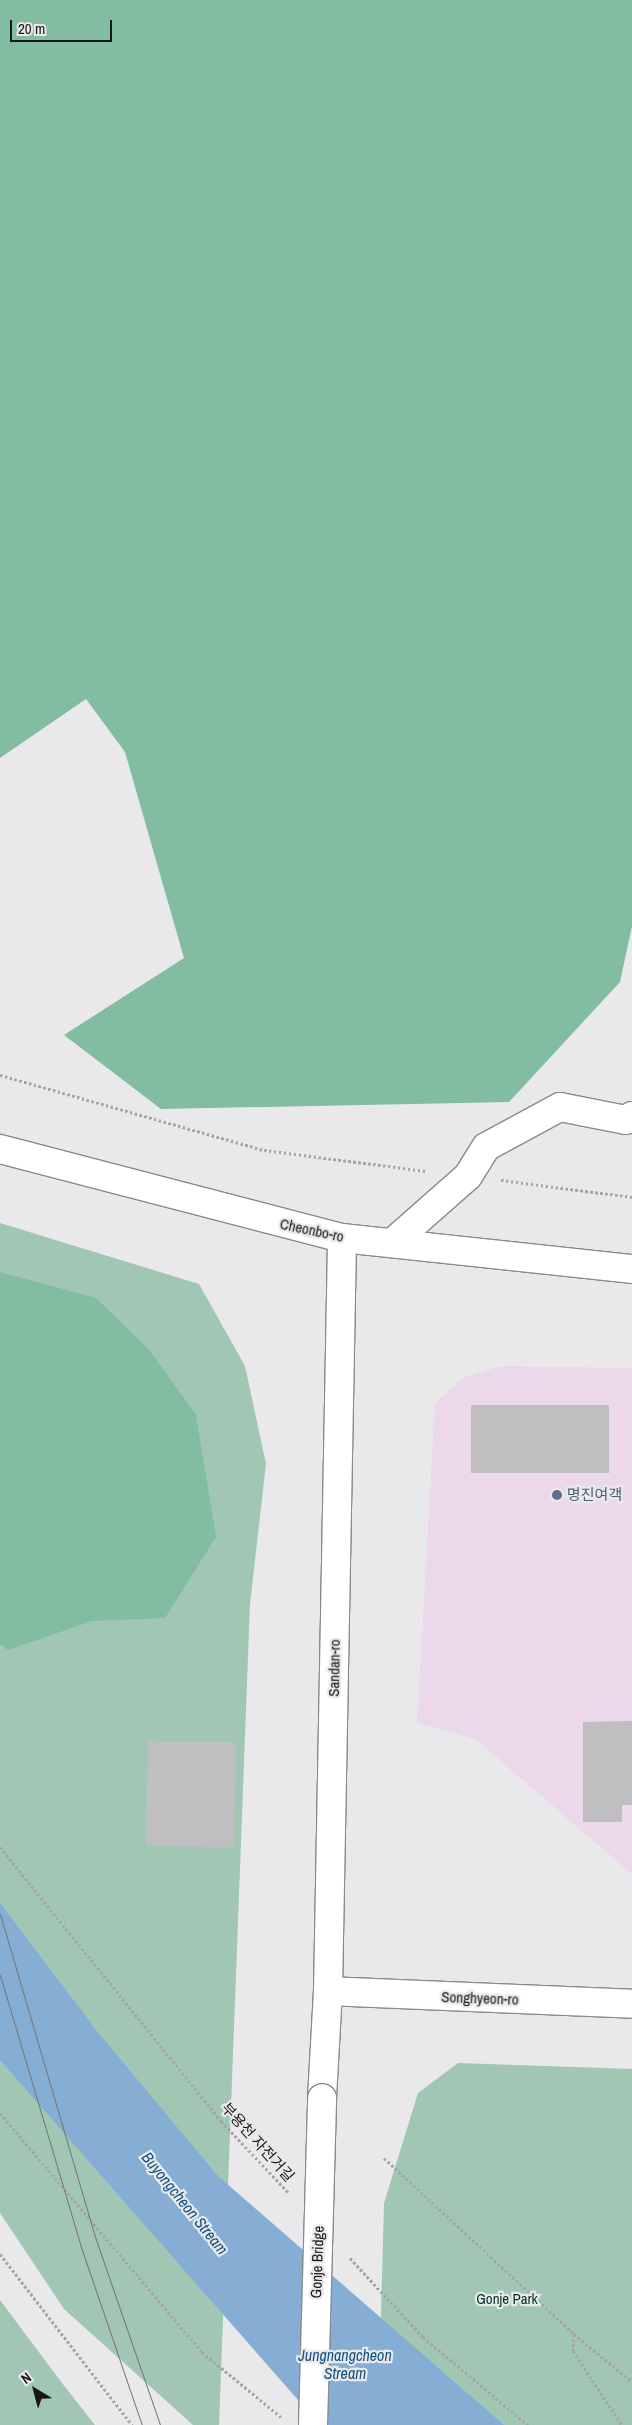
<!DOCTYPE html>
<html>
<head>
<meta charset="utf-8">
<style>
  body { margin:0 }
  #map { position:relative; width:632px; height:2425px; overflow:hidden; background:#e9e9eb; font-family:"Archivo Narrow","Noto Sans KR",sans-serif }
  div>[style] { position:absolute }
  .industrial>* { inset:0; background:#ebd9eb }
  .green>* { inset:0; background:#a1c7b4 }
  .forest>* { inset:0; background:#82bca1 }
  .water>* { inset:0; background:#86aed5 }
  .building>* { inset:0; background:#bfbfc1; transform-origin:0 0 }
  .path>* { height:3px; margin-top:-1.5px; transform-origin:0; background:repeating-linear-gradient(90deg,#a5a5a6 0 2.5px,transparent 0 5px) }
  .roads { filter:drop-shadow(1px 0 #898a8b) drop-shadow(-1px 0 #898a8b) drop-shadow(0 1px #898a8b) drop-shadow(0 -1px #898a8b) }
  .street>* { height:28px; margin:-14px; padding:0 14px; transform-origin:14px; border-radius:14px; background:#fff }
  .secondary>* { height:28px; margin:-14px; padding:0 14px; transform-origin:14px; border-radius:14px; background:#fff }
  .tram>* { height:1px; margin:-0.5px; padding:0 0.5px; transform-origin:0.5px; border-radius:0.5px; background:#757577 }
  .bridges { filter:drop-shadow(1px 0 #898a8b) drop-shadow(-1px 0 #898a8b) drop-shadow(0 1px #898a8b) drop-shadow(0 -1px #898a8b) }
  .secondary-bridge>* { height:28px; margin:-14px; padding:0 14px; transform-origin:14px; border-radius:14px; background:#fff }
  .dots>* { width:14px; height:14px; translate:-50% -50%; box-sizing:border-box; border:2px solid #e9e9eb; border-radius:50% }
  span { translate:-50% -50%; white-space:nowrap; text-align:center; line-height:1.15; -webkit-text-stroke:4.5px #e9e9eb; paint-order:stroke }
  .street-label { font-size:15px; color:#171718 }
  .service-label { font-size:15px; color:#4e5e75 }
  .left { translate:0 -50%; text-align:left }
  .park-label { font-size:15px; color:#013523 }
  .water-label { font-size:16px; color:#145081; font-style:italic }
  .north { position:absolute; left:10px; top:2365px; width:50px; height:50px; -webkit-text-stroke:4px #e9e9eb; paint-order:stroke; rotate:323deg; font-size:14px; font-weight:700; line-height:20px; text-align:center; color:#171718 }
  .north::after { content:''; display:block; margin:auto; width:18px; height:22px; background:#171718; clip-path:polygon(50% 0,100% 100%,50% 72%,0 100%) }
  .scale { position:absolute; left:10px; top:20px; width:102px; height:22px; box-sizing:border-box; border:2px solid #171718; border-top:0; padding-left:6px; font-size:15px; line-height:18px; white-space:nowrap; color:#171718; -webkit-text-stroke:4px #e9e9eb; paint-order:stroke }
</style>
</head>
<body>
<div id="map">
  <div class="industrial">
    <i style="clip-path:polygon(500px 1366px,632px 1368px,632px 1874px,475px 1739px,417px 1723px,435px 1403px,463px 1378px)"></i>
  </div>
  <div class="green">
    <i style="clip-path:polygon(0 1223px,199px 1284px,245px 1366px,266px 1464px,250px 1604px,219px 2425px,193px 2425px,64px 2309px,0 2213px)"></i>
    <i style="clip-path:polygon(458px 2063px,632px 2069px,632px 2425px,378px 2425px,384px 2203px,418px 2093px)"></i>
    <i style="clip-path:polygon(0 2300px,62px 2383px,95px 2425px,0 2425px)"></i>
  </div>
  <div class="forest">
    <i style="clip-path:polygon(0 0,632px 0,632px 926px,620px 982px,509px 1102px,161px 1109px,64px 1035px,184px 958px,125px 752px,86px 699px,0 758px)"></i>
    <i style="clip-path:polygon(0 1272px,96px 1298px,150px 1351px,196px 1415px,216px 1537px,165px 1618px,92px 1621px,8px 1650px,0 1644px)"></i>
  </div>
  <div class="water">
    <i style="clip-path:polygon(0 1903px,97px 2031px,218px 2176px,504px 2425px,320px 2425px,0 2060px)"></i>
  </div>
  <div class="building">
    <i style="left:609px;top:1405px;width:68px;height:138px;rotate:90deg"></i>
    <i style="clip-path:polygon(632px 1721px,632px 1805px,622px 1805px,622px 1822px,583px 1822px,583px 1722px)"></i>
    <i style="left:148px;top:1741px;width:88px;height:105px;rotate:1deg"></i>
  </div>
  <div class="path">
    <i style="left:0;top:1075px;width:274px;rotate:15.9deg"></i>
    <i style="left:264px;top:1150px;width:163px;rotate:7.4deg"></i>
    <i style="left:501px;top:1180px;width:132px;rotate:7.4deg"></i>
    <i style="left:0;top:1847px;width:352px;rotate:51.1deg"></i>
    <i style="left:221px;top:2121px;width:98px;rotate:46.7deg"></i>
    <i style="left:0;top:2113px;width:313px;rotate:49.8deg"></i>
    <i style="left:202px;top:2352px;width:104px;rotate:39.5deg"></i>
    <i style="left:384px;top:2158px;width:259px;rotate:42.8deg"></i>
    <i style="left:574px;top:2334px;width:75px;rotate:39.6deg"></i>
    <i style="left:0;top:2254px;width:216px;rotate:52.3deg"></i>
    <i style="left:350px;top:2258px;width:108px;rotate:47.3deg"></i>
    <i style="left:423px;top:2337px;width:137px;rotate:40deg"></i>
    <i style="left:574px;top:2334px;width:17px;rotate:93deg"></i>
    <i style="left:573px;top:2351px;width:89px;rotate:56.5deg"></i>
  </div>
  <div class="roads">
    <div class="street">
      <i style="left:392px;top:1243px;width:101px;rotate:-41.4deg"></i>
      <i style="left:468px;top:1176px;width:34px;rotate:-58deg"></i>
      <i style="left:486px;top:1147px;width:84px;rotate:-28.4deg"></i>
      <i style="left:560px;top:1107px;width:67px;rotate:11.1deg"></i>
      <i style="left:626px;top:1120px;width:7px;rotate:-34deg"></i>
      <i style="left:328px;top:1991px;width:304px;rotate:2.4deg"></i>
    </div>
    <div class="secondary">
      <i style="left:0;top:1149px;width:353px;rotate:14.6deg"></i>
      <i style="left:342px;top:1238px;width:292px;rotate:6.1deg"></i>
      <i style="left:322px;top:2098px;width:107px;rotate:-86.8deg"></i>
      <i style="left:328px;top:1991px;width:753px;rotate:-88.93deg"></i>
    </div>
  </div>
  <div class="tram">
    <i style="left:0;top:1914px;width:334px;rotate:73.6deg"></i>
    <i style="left:94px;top:2234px;width:202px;rotate:70.9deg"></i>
    <i style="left:0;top:1975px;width:287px;rotate:73.4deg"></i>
    <i style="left:82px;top:2250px;width:185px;rotate:71.1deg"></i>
  </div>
  <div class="bridges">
    <div class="secondary-bridge">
      <i style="left:313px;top:2425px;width:327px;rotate:-88.4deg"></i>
    </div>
  </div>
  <div class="dots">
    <i style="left:557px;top:1495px;background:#5c6f8a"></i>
  </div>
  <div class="street-label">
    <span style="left:312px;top:1230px;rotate:12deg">Cheonbo-ro</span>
    <span style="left:334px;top:1668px;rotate:-89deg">Sandan-ro</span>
    <span style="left:480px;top:1998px;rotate:2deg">Songhyeon-ro</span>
    <span style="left:258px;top:2142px;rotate:48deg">부용천 자전거길</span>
    <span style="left:317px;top:2262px;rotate:-88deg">Gonje Bridge</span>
  </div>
  <div class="service-label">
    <span class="left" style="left:567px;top:1495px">명진여객</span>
  </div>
  <div class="park-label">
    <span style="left:507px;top:2299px">Gonje Park</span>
  </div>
  <div class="water-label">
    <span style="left:185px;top:2203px;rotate:51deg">Buyongcheon Stream</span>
    <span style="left:345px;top:2364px">Jungnangcheon<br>Stream</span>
  </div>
  <div class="north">N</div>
  <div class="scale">20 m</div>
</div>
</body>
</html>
